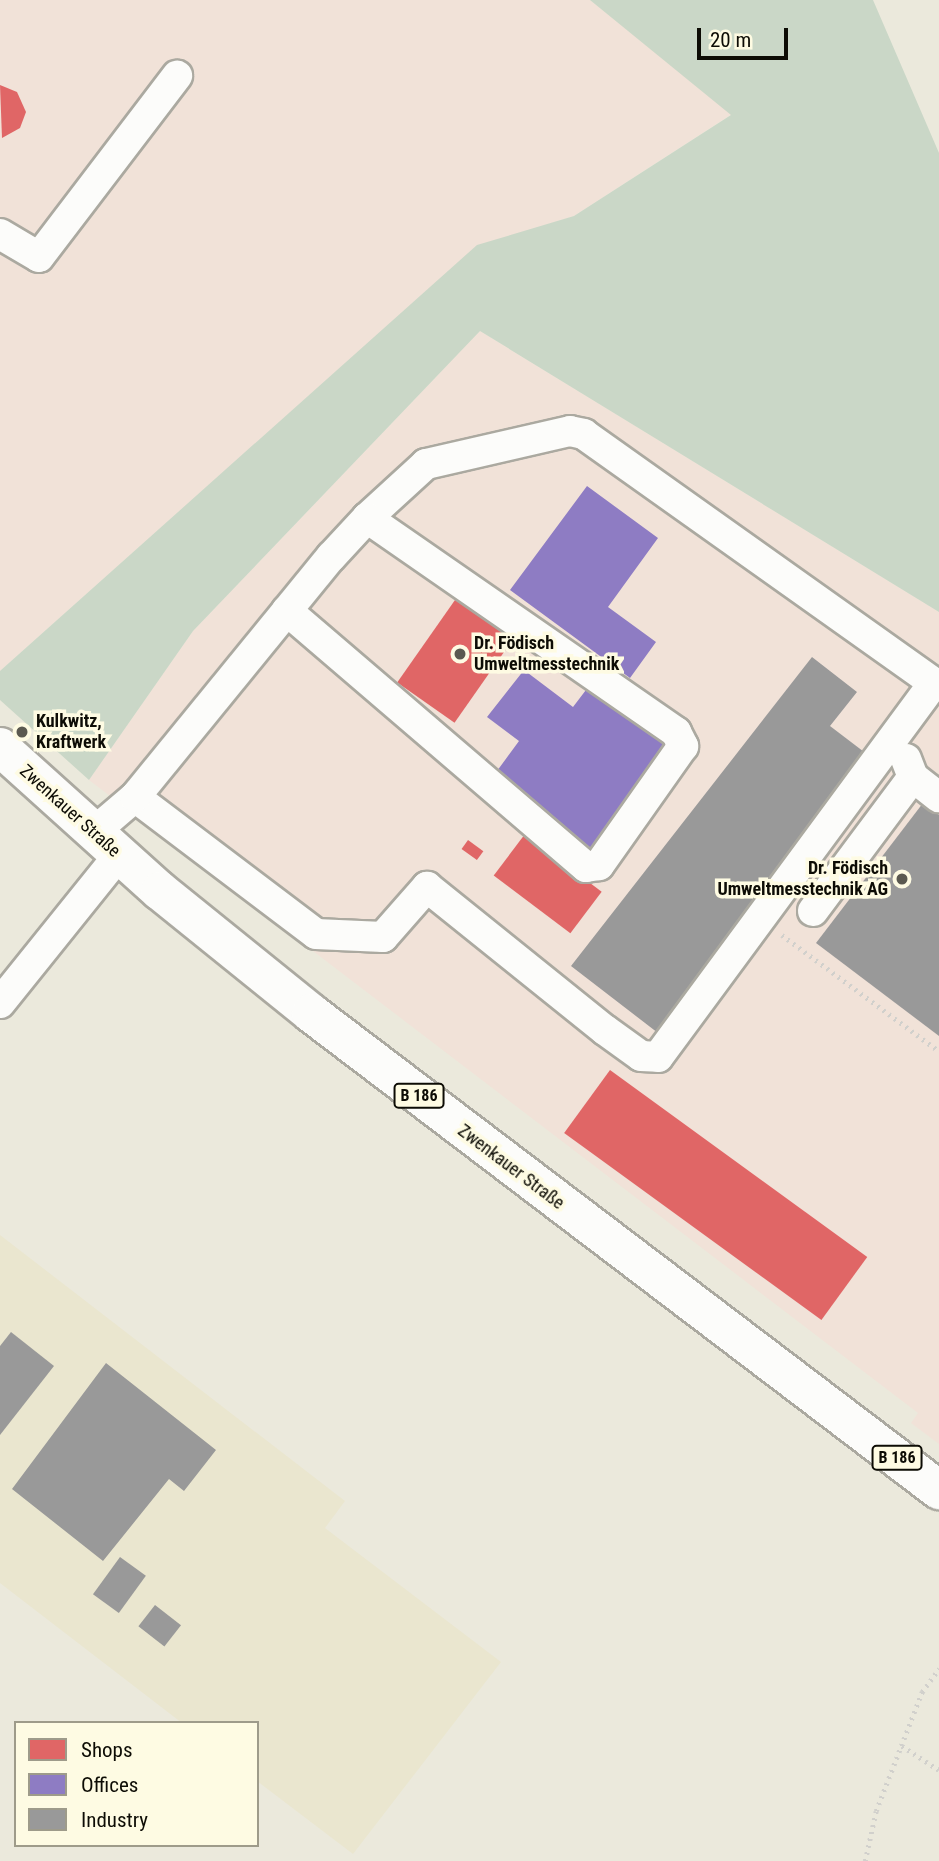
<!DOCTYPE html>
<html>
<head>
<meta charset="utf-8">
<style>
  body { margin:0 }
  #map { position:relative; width:939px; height:1861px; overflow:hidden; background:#ebe9dc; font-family:"Roboto Condensed",sans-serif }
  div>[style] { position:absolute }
  .commercial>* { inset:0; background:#f1e2d8 }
  .built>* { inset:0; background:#eae6cf }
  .green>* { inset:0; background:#cad7c7 }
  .shops>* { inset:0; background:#e06666; transform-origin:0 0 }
  .offices>* { inset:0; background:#8e7cc3 }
  .industry>* { inset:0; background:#999; transform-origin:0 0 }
  .path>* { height:4.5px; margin-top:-2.25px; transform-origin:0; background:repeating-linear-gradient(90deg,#d1d0cc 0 2px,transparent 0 7px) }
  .roads { filter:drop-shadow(2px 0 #aba9a0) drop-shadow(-2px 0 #aba9a0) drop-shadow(0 2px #aba9a0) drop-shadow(0 -2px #aba9a0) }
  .minor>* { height:30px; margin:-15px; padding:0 15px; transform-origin:15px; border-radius:15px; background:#fcfcfa }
  .major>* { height:38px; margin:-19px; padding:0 19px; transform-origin:19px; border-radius:19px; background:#fcfcfa }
  .dots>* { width:19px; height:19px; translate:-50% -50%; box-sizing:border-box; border:4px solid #fefbe3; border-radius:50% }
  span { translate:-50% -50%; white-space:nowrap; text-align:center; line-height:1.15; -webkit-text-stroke:7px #fefbe3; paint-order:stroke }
  .shield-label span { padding:2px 5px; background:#fefbe3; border:2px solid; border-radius:5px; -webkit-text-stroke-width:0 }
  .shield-label { font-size:16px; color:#0d0c05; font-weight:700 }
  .poi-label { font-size:18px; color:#0d0c05; font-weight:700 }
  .left { translate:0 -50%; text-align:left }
  .right { translate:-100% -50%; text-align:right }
  .street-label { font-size:18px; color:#0d0c05 }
  .legend { position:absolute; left:14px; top:1721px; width:245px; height:126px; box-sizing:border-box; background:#fefbe3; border:2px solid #9e9b8a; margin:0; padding:9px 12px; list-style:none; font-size:21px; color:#0d0c05 }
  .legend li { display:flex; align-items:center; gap:14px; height:35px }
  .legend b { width:35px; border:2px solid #9e9b8a }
  .scale { position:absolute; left:697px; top:28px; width:91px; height:32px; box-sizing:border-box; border:4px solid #0d0c05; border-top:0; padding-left:9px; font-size:21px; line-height:24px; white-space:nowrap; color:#0d0c05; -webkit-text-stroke:5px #fefbe3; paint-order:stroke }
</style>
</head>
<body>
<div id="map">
  <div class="commercial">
    <i style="clip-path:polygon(0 0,590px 0,732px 114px,574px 216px,477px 246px,0 671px)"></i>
    <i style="clip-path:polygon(480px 331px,939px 612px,939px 1444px,911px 1423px,918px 1413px,89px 780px,193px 631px)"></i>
  </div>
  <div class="built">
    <i style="clip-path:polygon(0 1235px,345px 1501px,325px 1528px,501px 1662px,353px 1854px,257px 1781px,257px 1723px,182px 1723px,0 1583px)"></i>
  </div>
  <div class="green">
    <i style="clip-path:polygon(590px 0,873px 0,939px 153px,939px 612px,480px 331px,193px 631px,89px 780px,0 700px,0 671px,477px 245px,574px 216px,731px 115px)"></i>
  </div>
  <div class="shops">
    <i style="clip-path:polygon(0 85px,17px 92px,26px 112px,20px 128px,2px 138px)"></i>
    <i style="left:462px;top:590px;width:70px;height:113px;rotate:35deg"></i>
    <i style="left:525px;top:834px;width:96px;height:52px;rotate:37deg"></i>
    <i style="left:468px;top:840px;width:19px;height:11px;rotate:36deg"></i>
    <i style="left:610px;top:1070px;width:318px;height:78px;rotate:36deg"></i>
  </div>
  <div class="offices">
    <i style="clip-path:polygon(587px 486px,658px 538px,608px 607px,656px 642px,630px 678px,510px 590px)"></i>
    <i style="clip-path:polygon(524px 670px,573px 707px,589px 686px,672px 749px,587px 858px,505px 794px,513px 783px,497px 771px,519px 741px,487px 717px)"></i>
  </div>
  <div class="industry">
    <i style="clip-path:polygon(812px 657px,857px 692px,830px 726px,872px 758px,658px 1033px,571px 966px)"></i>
    <i style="clip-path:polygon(923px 803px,939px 815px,939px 1036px,816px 943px)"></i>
    <i style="clip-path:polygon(11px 1332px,54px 1366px,0 1435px,0 1346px)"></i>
    <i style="clip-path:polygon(106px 1363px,216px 1450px,184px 1491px,169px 1479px,103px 1561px,12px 1489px)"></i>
    <i style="left:120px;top:1557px;width:32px;height:46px;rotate:36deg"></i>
    <i style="left:155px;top:1605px;width:33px;height:27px;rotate:38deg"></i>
  </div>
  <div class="path">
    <i style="left:782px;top:935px;width:195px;rotate:36.5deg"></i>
    <i style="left:902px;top:1746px;width:44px;rotate:33deg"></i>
    <i style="left:865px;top:1861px;width:51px;rotate:-77.6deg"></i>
    <i style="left:876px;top:1811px;width:128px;rotate:-68.9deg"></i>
    <i style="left:922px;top:1692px;width:29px;rotate:-54deg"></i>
  </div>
  <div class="roads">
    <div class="minor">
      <i style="left:0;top:234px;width:45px;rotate:30.5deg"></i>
      <i style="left:39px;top:257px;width:228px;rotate:-52.7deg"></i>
      <i style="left:906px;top:759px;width:19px;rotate:69deg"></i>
      <i style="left:913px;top:777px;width:33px;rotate:38deg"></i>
      <i style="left:135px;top:797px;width:227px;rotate:37.1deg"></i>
      <i style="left:316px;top:934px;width:67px;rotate:2.6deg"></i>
      <i style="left:383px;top:937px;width:67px;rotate:-48.7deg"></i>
      <i style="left:427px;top:887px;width:228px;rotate:38.8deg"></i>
      <i style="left:605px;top:1030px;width:44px;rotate:35.8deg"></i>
      <i style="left:641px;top:1056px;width:17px;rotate:3deg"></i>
      <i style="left:658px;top:1057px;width:465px;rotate:-53.6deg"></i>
      <i style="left:934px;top:683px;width:430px;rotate:-144.6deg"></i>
      <i style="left:584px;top:434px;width:14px;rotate:-168deg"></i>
      <i style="left:570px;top:431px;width:148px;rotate:167.1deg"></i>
      <i style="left:426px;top:464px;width:80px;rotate:137.5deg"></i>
      <i style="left:94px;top:832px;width:54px;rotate:-40.5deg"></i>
      <i style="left:135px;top:797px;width:310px;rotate:-50.8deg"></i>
      <i style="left:331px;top:557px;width:53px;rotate:-47.3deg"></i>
      <i style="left:367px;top:518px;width:376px;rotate:34.7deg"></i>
      <i style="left:676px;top:732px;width:16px;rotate:63deg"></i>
      <i style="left:683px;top:746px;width:146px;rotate:125.2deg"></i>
      <i style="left:599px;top:865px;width:13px;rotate:171deg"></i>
      <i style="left:586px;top:867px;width:394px;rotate:-139.4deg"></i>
      <i style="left:813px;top:911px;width:167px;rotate:-53.3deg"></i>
      <i style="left:0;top:1003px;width:190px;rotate:-51.2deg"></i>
    </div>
    <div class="major">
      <i style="left:0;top:747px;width:215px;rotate:42deg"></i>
      <i style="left:160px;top:891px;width:194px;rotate:38.9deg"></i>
      <i style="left:311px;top:1013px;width:789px;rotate:37.22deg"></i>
    </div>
  </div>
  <div class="dots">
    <i style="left:460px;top:654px;background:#5b5950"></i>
    <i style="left:22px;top:732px;background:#5b5950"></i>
    <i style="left:902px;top:879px;background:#5b5950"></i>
  </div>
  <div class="shield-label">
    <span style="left:419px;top:1096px">B 186</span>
    <span style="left:897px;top:1458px">B 186</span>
  </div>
  <div class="poi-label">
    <span class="left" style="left:474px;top:654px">Dr. Födisch<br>Umweltmesstechnik</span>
    <span class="left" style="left:36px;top:732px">Kulkwitz,<br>Kraftwerk</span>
    <span class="right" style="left:888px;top:879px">Dr. Födisch<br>Umweltmesstechnik AG</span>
  </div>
  <div class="street-label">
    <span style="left:70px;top:811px;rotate:42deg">Zwenkauer Straße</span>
    <span style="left:511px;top:1167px;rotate:37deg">Zwenkauer Straße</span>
  </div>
  <ul class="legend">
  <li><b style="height:19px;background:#e06666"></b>Shops</li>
  <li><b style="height:19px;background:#8e7cc3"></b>Offices</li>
  <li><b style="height:19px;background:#999"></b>Industry</li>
  </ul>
  <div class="scale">20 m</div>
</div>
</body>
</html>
